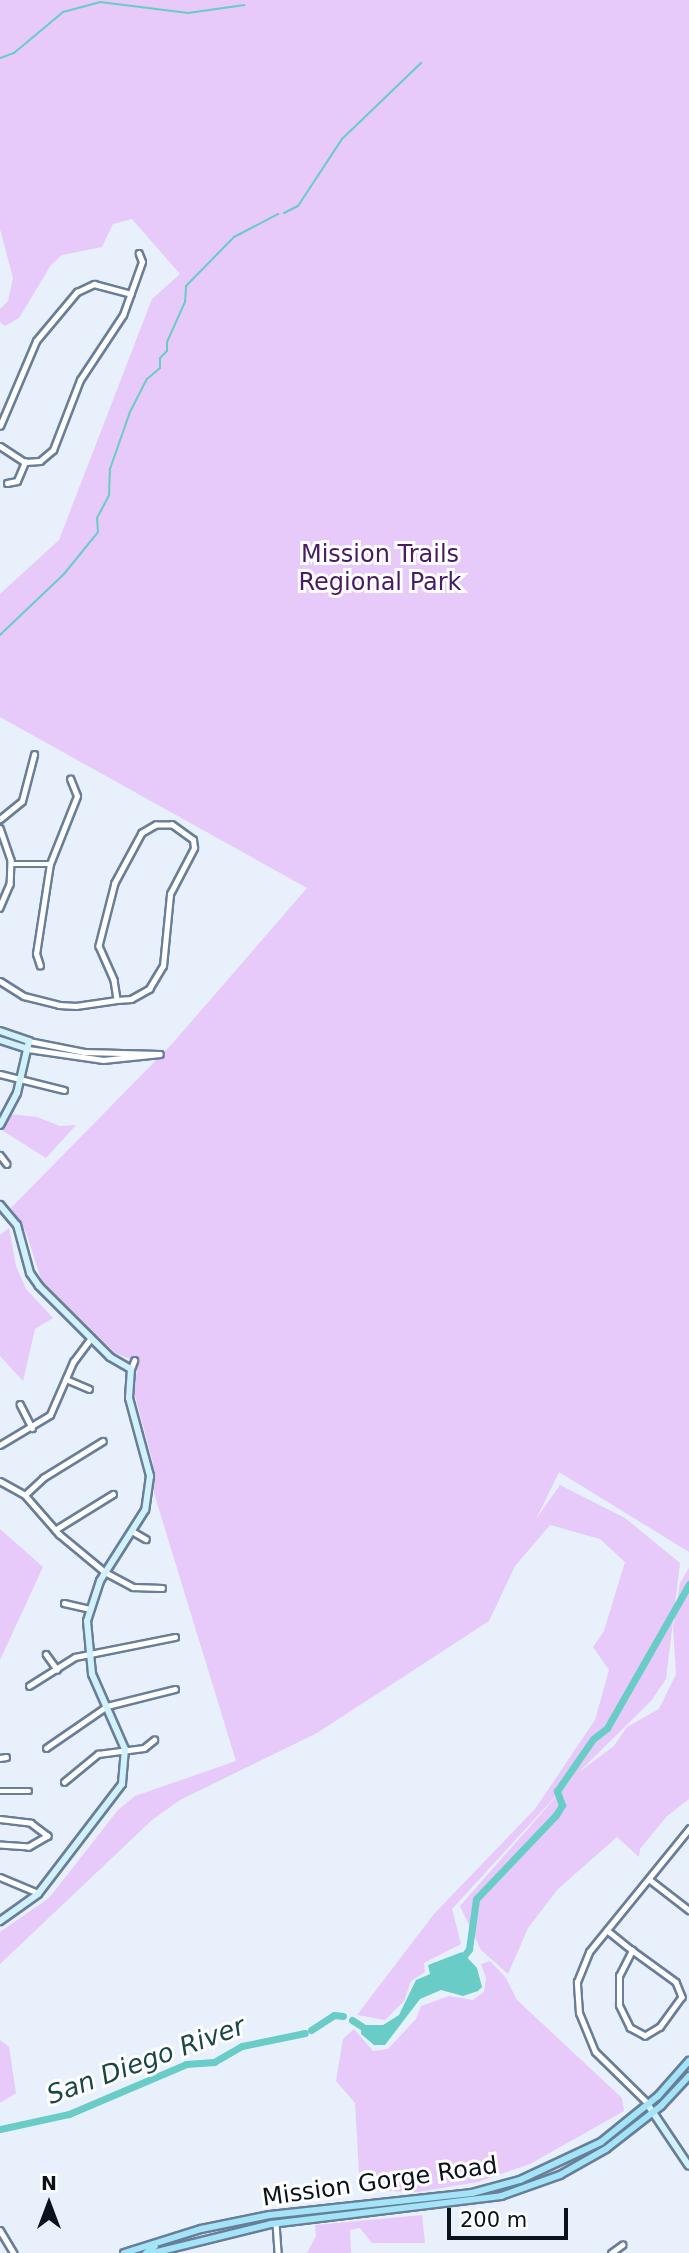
<!DOCTYPE html>
<html>
<head>
<meta charset="utf-8">
<style>
  body { margin:0 }
  #map { position:relative; width:689px; height:2253px; overflow:hidden; background:#e7f0fb; font-family:"DejaVu Sans",sans-serif }
  div>[style] { position:absolute }
  .green>* { inset:0; background:#e7c9fa }
  .water>* { inset:0; background:#69ccc7 }
  .stream>* { height:2px; margin:-1px; padding:0 1px; transform-origin:1px; border-radius:1px; background:#69ccc7 }
  .river>* { height:7px; margin:-3.5px; padding:0 3.5px; transform-origin:3.5px; border-radius:3.5px; background:#69ccc7 }
  .roads { filter:drop-shadow(2px 0 #697e97) drop-shadow(-2px 0 #697e97) drop-shadow(0 2px #697e97) drop-shadow(0 -2px #697e97) }
  .street>* { height:4.5px; margin:-2.25px; padding:0 2.25px; transform-origin:2.25px; border-radius:2.25px; background:#fff }
  .secondary>* { height:6px; margin:-3px; padding:0 3px; transform-origin:3px; border-radius:3px; background:#d1f2fc }
  .primary>* { height:6px; margin:-3px; padding:0 3px; transform-origin:3px; border-radius:3px; background:#a4e4f9 }
  span { translate:-50% -50%; white-space:nowrap; text-align:center; line-height:1.15; -webkit-text-stroke:6px #fff; paint-order:stroke }
  .park-label { font-size:24px; color:#4a1b62 }
  .street-label { font-size:24px; color:#0a121b }
  .water-label { font-size:26px; color:#1b4846; font-style:italic }
  .north { position:absolute; left:14px; top:2169px; width:70px; height:70px; -webkit-text-stroke:5px #fff; paint-order:stroke; rotate:0deg; font-size:19px; font-weight:700; line-height:28px; text-align:center; color:#0a121b }
  .north::after { content:''; display:block; margin:auto; width:24px; height:32px; background:#0a121b; clip-path:polygon(50% 0,100% 100%,50% 72%,0 100%) }
  .scale { position:absolute; left:447px; top:2208px; width:121px; height:32px; box-sizing:border-box; border:4px solid #0a121b; border-top:0; padding-left:9px; font-size:21px; line-height:24px; white-space:nowrap; color:#0a121b; -webkit-text-stroke:5px #fff; paint-order:stroke }
</style>
</head>
<body>
<div id="map">
  <div class="green">
    <i style="clip-path:polygon(0 0,689px 0,689px 1552px,559px 1472px,536px 1519px,560px 1485px,625px 1518px,680px 1563px,666px 1679px,651px 1701px,579px 1772px,614px 1746px,627px 1727px,659px 1709px,676px 1674px,673px 1627px,680px 1583px,689px 1568px,689px 1799px,667px 1816px,640px 1849px,639px 1857px,617px 1837px,558px 1889px,528px 1928px,508px 1974px,481px 1950px,460px 1906px,576px 1774px,452px 1909px,461px 1944px,424px 1963px,425px 1972px,411px 1981px,404px 2001px,385px 2020px,357px 2015px,434px 1914px,535px 1809px,595px 1720px,609px 1670px,593px 1647px,604px 1631px,625px 1562px,600px 1539px,550px 1525px,515px 1566px,489px 1621px,317px 1733px,180px 1800px,152px 1820px,0 1964px,0 1932px,49px 1898px,118px 1810px,135px 1796px,236px 1761px,154px 1493px,153px 1463px,134px 1392px,138px 1362px,115px 1353px,42px 1282px,26px 1232px,11px 1208px,172px 1044px,307px 888px,0 717px,0 594px,59px 540px,152px 299px,180px 274px,132px 219px,113px 224px,102px 247px,62px 255px,51px 265px,19px 318px,5px 326px,0 322px,0 309px,8px 301px,13px 278px,0 229px)"></i>
    <i style="clip-path:polygon(0 1113px,37px 1117px,60px 1126px,76px 1125px,46px 1158px,0 1129px)"></i>
    <i style="clip-path:polygon(9px 1228px,16px 1266px,26px 1289px,53px 1318px,35px 1329px,23px 1381px,0 1356px,0 1235px)"></i>
    <i style="clip-path:polygon(0 1529px,43px 1567px,0 1660px)"></i>
    <i style="clip-path:polygon(490px 1961px,506px 1978px,517px 2000px,622px 2098px,624px 2111px,530px 2164px,478px 2182px,418px 2192px,360px 2190px,355px 2103px,336px 2081px,343px 2039px,354px 2029px,373px 2051px,388px 2049px,416px 2019px,421px 2006px,449px 1996px,473px 2000px,484px 1992px,486px 1978px,481px 1964px)"></i>
    <i style="clip-path:polygon(0 2040px,9px 2047px,16px 2093px,0 2103px)"></i>
    <i style="clip-path:polygon(422px 2215px,425px 2243px,372px 2243px,360px 2228px,350px 2230px,351px 2253px,307px 2253px,316px 2236px,315px 2225px)"></i>
  </div>
  <div class="water">
    <i style="clip-path:polygon(462px 1952px,477px 1968px,482px 1987px,478px 1991px,463px 1996px,441px 1990px,420px 1999px,385px 2045px,374px 2045px,361px 2034px,361px 2025px,383px 2025px,399px 2015px,416px 1980px,430px 1974px,428px 1965px)"></i>
  </div>
  <div class="stream">
    <i style="left:0;top:58px;width:15px;rotate:-20deg"></i>
    <i style="left:14px;top:53px;width:64px;rotate:-39.9deg"></i>
    <i style="left:63px;top:12px;width:38px;rotate:-15deg"></i>
    <i style="left:100px;top:2px;width:89px;rotate:7.1deg"></i>
    <i style="left:188px;top:13px;width:57px;rotate:-8.1deg"></i>
    <i style="left:284px;top:213px;width:16px;rotate:-27deg"></i>
    <i style="left:298px;top:206px;width:80px;rotate:-56.7deg"></i>
    <i style="left:342px;top:139px;width:110px;rotate:-43.9deg"></i>
    <i style="left:0;top:635px;width:88px;rotate:-43.6deg"></i>
    <i style="left:64px;top:574px;width:54px;rotate:-51deg"></i>
    <i style="left:98px;top:532px;width:14px;rotate:-94deg"></i>
    <i style="left:97px;top:518px;width:26px;rotate:-62deg"></i>
    <i style="left:109px;top:495px;width:26px;rotate:-88deg"></i>
    <i style="left:110px;top:469px;width:60px;rotate:-70.7deg"></i>
    <i style="left:130px;top:412px;width:37px;rotate:-63deg"></i>
    <i style="left:147px;top:379px;width:17px;rotate:-40deg"></i>
    <i style="left:160px;top:368px;width:10px;rotate:-90deg"></i>
    <i style="left:160px;top:358px;width:10px;rotate:-45deg"></i>
    <i style="left:167px;top:351px;width:9px;rotate:-90deg"></i>
    <i style="left:167px;top:342px;width:44px;rotate:-65.8deg"></i>
    <i style="left:185px;top:302px;width:16px;rotate:-86deg"></i>
    <i style="left:186px;top:286px;width:69px;rotate:-45.6deg"></i>
    <i style="left:234px;top:237px;width:50px;rotate:-27.6deg"></i>
  </div>
  <div class="river">
    <i style="left:460px;top:1961px;width:15px;rotate:-53deg"></i>
    <i style="left:469px;top:1949px;width:50px;rotate:-82deg"></i>
    <i style="left:476px;top:1899px;width:116px;rotate:-46.4deg"></i>
    <i style="left:556px;top:1815px;width:12px;rotate:-59deg"></i>
    <i style="left:562px;top:1805px;width:15px;rotate:-110deg"></i>
    <i style="left:557px;top:1791px;width:63px;rotate:-55.3deg"></i>
    <i style="left:593px;top:1739px;width:18px;rotate:-38deg"></i>
    <i style="left:607px;top:1728px;width:166px;rotate:-60.3deg"></i>
    <i style="left:352px;top:2020px;width:20px;rotate:33deg"></i>
    <i style="left:311px;top:2030px;width:27px;rotate:-33deg"></i>
    <i style="left:334px;top:2015px;width:9px;rotate:6deg"></i>
    <i style="left:0;top:2129px;width:71px;rotate:-12.3deg"></i>
    <i style="left:69px;top:2114px;width:127px;rotate:-23.1deg"></i>
    <i style="left:186px;top:2064px;width:28px;rotate:-4deg"></i>
    <i style="left:214px;top:2062px;width:32px;rotate:-30deg"></i>
    <i style="left:242px;top:2046px;width:64px;rotate:-11.7deg"></i>
  </div>
  <div class="roads">
    <div class="street">
      <i style="left:0;top:426px;width:92px;rotate:-67deg"></i>
      <i style="left:36px;top:341px;width:64px;rotate:-50.1deg"></i>
      <i style="left:77px;top:292px;width:19px;rotate:-25deg"></i>
      <i style="left:94px;top:284px;width:38px;rotate:15deg"></i>
      <i style="left:0;top:446px;width:30px;rotate:33deg"></i>
      <i style="left:25px;top:462px;width:15px;rotate:-4deg"></i>
      <i style="left:40px;top:461px;width:17px;rotate:-40deg"></i>
      <i style="left:53px;top:450px;width:75px;rotate:-68.9deg"></i>
      <i style="left:80px;top:380px;width:78px;rotate:-56.5deg"></i>
      <i style="left:123px;top:315px;width:56px;rotate:-70.3deg"></i>
      <i style="left:142px;top:262px;width:9px;rotate:-111deg"></i>
      <i style="left:7px;top:483px;width:10px;rotate:-11deg"></i>
      <i style="left:17px;top:481px;width:21px;rotate:-67deg"></i>
      <i style="left:0;top:819px;width:28px;rotate:-39deg"></i>
      <i style="left:22px;top:801px;width:48px;rotate:-75.4deg"></i>
      <i style="left:0;top:828px;width:34px;rotate:71deg"></i>
      <i style="left:11px;top:860px;width:24px;rotate:92deg"></i>
      <i style="left:10px;top:884px;width:26px;rotate:113deg"></i>
      <i style="left:11px;top:864px;width:39px"></i>
      <i style="left:40px;top:966px;width:13px;rotate:-108deg"></i>
      <i style="left:36px;top:954px;width:91px;rotate:-81.2deg"></i>
      <i style="left:50px;top:864px;width:73px;rotate:-68.3deg"></i>
      <i style="left:77px;top:796px;width:18px;rotate:-112deg"></i>
      <i style="left:0;top:981px;width:28px;rotate:32deg"></i>
      <i style="left:24px;top:996px;width:36px;rotate:14deg"></i>
      <i style="left:59px;top:1005px;width:17px;rotate:3deg"></i>
      <i style="left:76px;top:1006px;width:41px;rotate:-8.3deg"></i>
      <i style="left:117px;top:1000px;width:14px;rotate:-4deg"></i>
      <i style="left:131px;top:999px;width:21px;rotate:-29deg"></i>
      <i style="left:149px;top:989px;width:27px;rotate:-59deg"></i>
      <i style="left:163px;top:966px;width:72px;rotate:-84.4deg"></i>
      <i style="left:170px;top:894px;width:52px;rotate:-62.4deg"></i>
      <i style="left:194px;top:848px;width:8px;rotate:-97deg"></i>
      <i style="left:193px;top:840px;width:26px;rotate:-144deg"></i>
      <i style="left:172px;top:825px;width:16px;rotate:180deg"></i>
      <i style="left:156px;top:825px;width:16px;rotate:150deg"></i>
      <i style="left:142px;top:833px;width:57px;rotate:118.4deg"></i>
      <i style="left:115px;top:883px;width:65px;rotate:104.3deg"></i>
      <i style="left:99px;top:946px;width:37px;rotate:66deg"></i>
      <i style="left:114px;top:980px;width:20px;rotate:81deg"></i>
      <i style="left:29px;top:1041px;width:56px;rotate:11.3deg"></i>
      <i style="left:84px;top:1052px;width:75px;rotate:1.5deg"></i>
      <i style="left:28px;top:1049px;width:76px;rotate:8.3deg"></i>
      <i style="left:103px;top:1060px;width:57px;rotate:-6deg"></i>
      <i style="left:0;top:1074px;width:66px;rotate:14deg"></i>
      <i style="left:0;top:1155px;width:11px;rotate:52deg"></i>
      <i style="left:131px;top:1369px;width:9px;rotate:-69deg"></i>
      <i style="left:66px;top:1379px;width:25px;rotate:23deg"></i>
      <i style="left:20px;top:1404px;width:27px;rotate:63deg"></i>
      <i style="left:0;top:1445px;width:58px;rotate:-31deg"></i>
      <i style="left:50px;top:1415px;width:58px;rotate:-66.5deg"></i>
      <i style="left:73px;top:1362px;width:30px;rotate:-53deg"></i>
      <i style="left:0;top:1481px;width:29px;rotate:29deg"></i>
      <i style="left:25px;top:1495px;width:52px;rotate:48.9deg"></i>
      <i style="left:59px;top:1534px;width:60px;rotate:39.6deg"></i>
      <i style="left:105px;top:1572px;width:32px;rotate:28deg"></i>
      <i style="left:133px;top:1587px;width:29px;rotate:2deg"></i>
      <i style="left:25px;top:1495px;width:25px;rotate:-43deg"></i>
      <i style="left:43px;top:1478px;width:70px;rotate:-31.7deg"></i>
      <i style="left:55px;top:1530px;width:68px;rotate:-31.8deg"></i>
      <i style="left:132px;top:1531px;width:16px;rotate:30deg"></i>
      <i style="left:64px;top:1603px;width:27px;rotate:13deg"></i>
      <i style="left:46px;top:1654px;width:19px;rotate:54deg"></i>
      <i style="left:29px;top:1686px;width:54px;rotate:-32.2deg"></i>
      <i style="left:75px;top:1657px;width:102px;rotate:-11.3deg"></i>
      <i style="left:46px;top:1748px;width:74px;rotate:-34.5deg"></i>
      <i style="left:107px;top:1706px;width:70px;rotate:-14deg"></i>
      <i style="left:0;top:1758px;width:6px;rotate:-9deg"></i>
      <i style="left:64px;top:1782px;width:44px;rotate:-39.5deg"></i>
      <i style="left:98px;top:1754px;width:46px;rotate:-7.4deg"></i>
      <i style="left:144px;top:1748px;width:13px;rotate:-39deg"></i>
      <i style="left:0;top:1791px;width:29px"></i>
      <i style="left:0;top:1819px;width:31px;rotate:7deg"></i>
      <i style="left:31px;top:1823px;width:21px;rotate:37deg"></i>
      <i style="left:48px;top:1836px;width:22px;rotate:150deg"></i>
      <i style="left:29px;top:1847px;width:29px;rotate:-176deg"></i>
      <i style="left:0;top:1877px;width:41px;rotate:22.8deg"></i>
      <i style="left:649px;top:1879px;width:51px;rotate:37.8deg"></i>
      <i style="left:607px;top:1930px;width:32px;rotate:39deg"></i>
      <i style="left:632px;top:1950px;width:54px;rotate:36deg"></i>
      <i style="left:676px;top:1982px;width:16px;rotate:68deg"></i>
      <i style="left:682px;top:1997px;width:37px;rotate:126deg"></i>
      <i style="left:660px;top:2027px;width:17px;rotate:149deg"></i>
      <i style="left:645px;top:2036px;width:17px;rotate:-152deg"></i>
      <i style="left:630px;top:2028px;width:25px;rotate:-116deg"></i>
      <i style="left:619px;top:2005px;width:29px;rotate:-90deg"></i>
      <i style="left:619px;top:1976px;width:29px;rotate:-63deg"></i>
      <i style="left:648px;top:2104px;width:74px;rotate:-135.5deg"></i>
      <i style="left:595px;top:2052px;width:42px;rotate:-112.3deg"></i>
      <i style="left:579px;top:2013px;width:31px;rotate:-94deg"></i>
      <i style="left:577px;top:1982px;width:32px;rotate:-68deg"></i>
      <i style="left:589px;top:1952px;width:159px;rotate:-50.9deg"></i>
      <i style="left:276px;top:2223px;width:30px;rotate:86deg"></i>
      <i style="left:0;top:2230px;width:27px;rotate:59deg"></i>
      <i style="left:611px;top:2253px;width:14px;rotate:-36deg"></i>
    </div>
    <div class="secondary">
      <i style="left:0;top:1031px;width:31px;rotate:19deg"></i>
      <i style="left:29px;top:1041px;width:53px;rotate:103deg"></i>
      <i style="left:17px;top:1093px;width:36px;rotate:118deg"></i>
      <i style="left:0;top:1040px;width:29px;rotate:18deg"></i>
      <i style="left:0;top:1205px;width:26px;rotate:50deg"></i>
      <i style="left:17px;top:1225px;width:50px;rotate:74.8deg"></i>
      <i style="left:30px;top:1273px;width:16px;rotate:55deg"></i>
      <i style="left:39px;top:1286px;width:100px;rotate:45deg"></i>
      <i style="left:110px;top:1357px;width:24px;rotate:30deg"></i>
      <i style="left:131px;top:1369px;width:29px;rotate:94deg"></i>
      <i style="left:129px;top:1398px;width:81px;rotate:74.9deg"></i>
      <i style="left:150px;top:1476px;width:34px;rotate:98deg"></i>
      <i style="left:145px;top:1510px;width:84px;rotate:122.4deg"></i>
      <i style="left:100px;top:1581px;width:42px;rotate:108deg"></i>
      <i style="left:87px;top:1621px;width:53px;rotate:84.6deg"></i>
      <i style="left:92px;top:1674px;width:82px;rotate:66.3deg"></i>
      <i style="left:125px;top:1749px;width:35px;rotate:95deg"></i>
      <i style="left:122px;top:1784px;width:138px;rotate:127.4deg"></i>
      <i style="left:38px;top:1894px;width:47px;rotate:144.6deg"></i>
      <i style="left:648px;top:2105px;width:73px;rotate:56.1deg"></i>
    </div>
    <div class="primary">
      <i style="left:124px;top:2253px;width:81px;rotate:-17.3deg"></i>
      <i style="left:201px;top:2229px;width:70px;rotate:-11.5deg"></i>
      <i style="left:270px;top:2215px;width:203px;rotate:-6.2deg"></i>
      <i style="left:472px;top:2193px;width:50px;rotate:-15.2deg"></i>
      <i style="left:520px;top:2180px;width:89px;rotate:-25.1deg"></i>
      <i style="left:601px;top:2142px;width:73px;rotate:-38.9deg"></i>
      <i style="left:658px;top:2096px;width:47px;rotate:-48.5deg"></i>
      <i style="left:146px;top:2253px;width:11px;rotate:-38deg"></i>
      <i style="left:153px;top:2253px;width:122px;rotate:-13.8deg"></i>
      <i style="left:271px;top:2224px;width:232px;rotate:-6.9deg"></i>
      <i style="left:501px;top:2196px;width:63px;rotate:-19.6deg"></i>
      <i style="left:560px;top:2175px;width:53px;rotate:-29.5deg"></i>
      <i style="left:606px;top:2149px;width:70px;rotate:-38deg"></i>
      <i style="left:661px;top:2106px;width:41px;rotate:-47deg"></i>
    </div>
  </div>
  <div class="park-label">
    <span style="left:380px;top:569px">Mission Trails<br>Regional Park</span>
  </div>
  <div class="street-label">
    <span style="left:380px;top:2182px;rotate:-8deg">Mission Gorge Road</span>
  </div>
  <div class="water-label">
    <span style="left:146px;top:2061px;rotate:-20deg">San Diego River</span>
  </div>
  <div class="north">N</div>
  <div class="scale">200 m</div>
</div>
</body>
</html>
